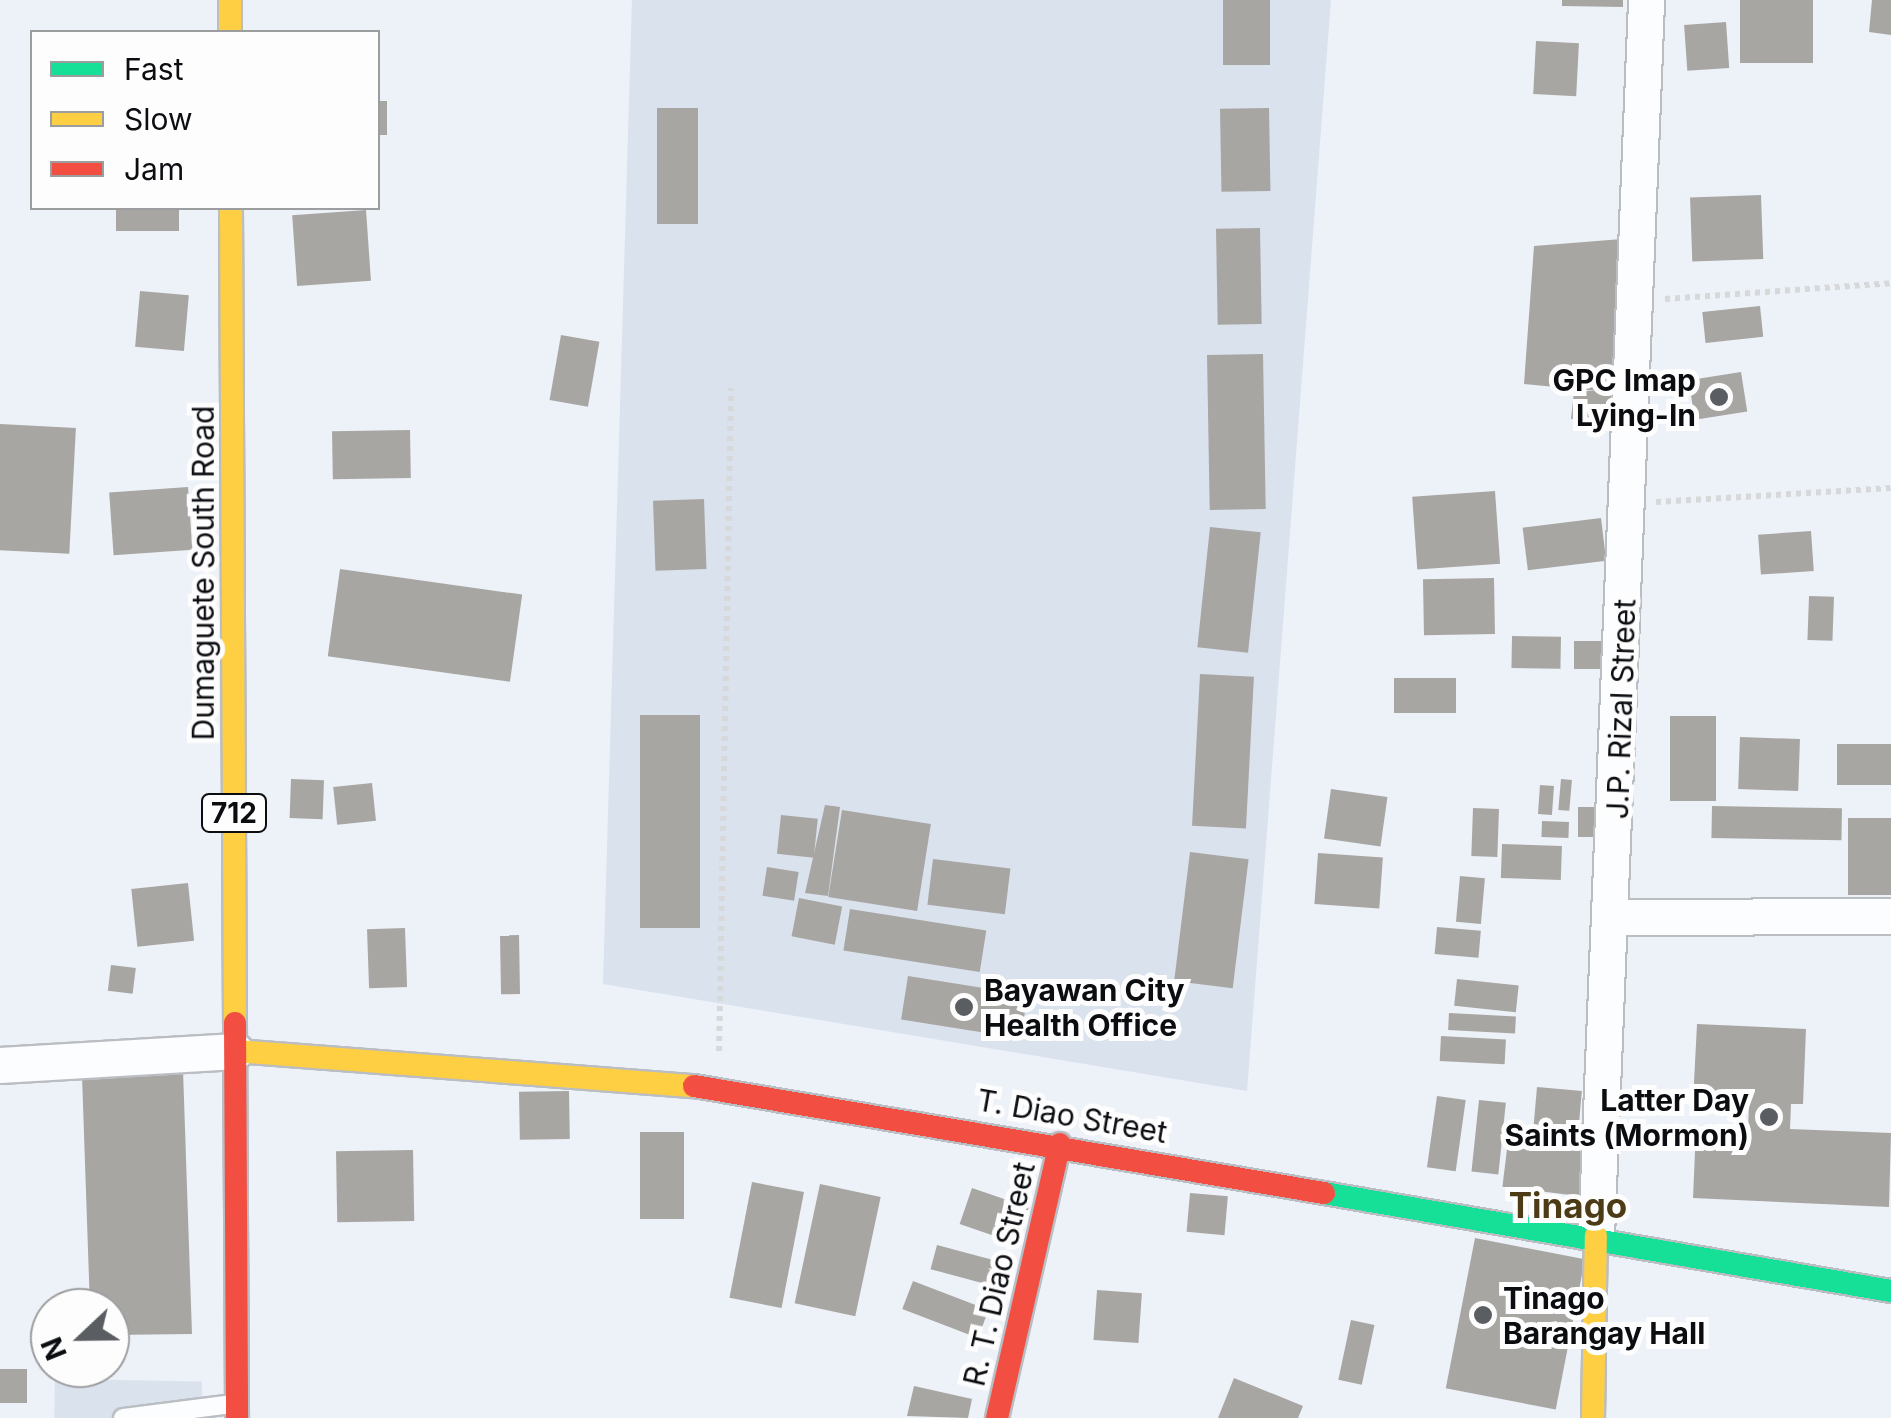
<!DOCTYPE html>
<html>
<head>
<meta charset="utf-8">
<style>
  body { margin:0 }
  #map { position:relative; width:1891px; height:1418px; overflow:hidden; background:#edf1f8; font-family:Inter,sans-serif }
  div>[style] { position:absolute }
  .built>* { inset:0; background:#dae2ee; transform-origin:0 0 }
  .building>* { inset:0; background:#a8a6a3; transform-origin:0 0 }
  .path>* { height:6px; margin-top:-3px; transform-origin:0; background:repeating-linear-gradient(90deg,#d7d8d9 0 5px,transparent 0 10px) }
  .roads { filter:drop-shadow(2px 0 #babdc2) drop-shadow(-2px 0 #babdc2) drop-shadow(0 2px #babdc2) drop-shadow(0 -2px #babdc2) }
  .lane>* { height:18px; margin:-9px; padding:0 9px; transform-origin:9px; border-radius:9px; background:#fcfdfe }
  .street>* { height:35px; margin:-17.5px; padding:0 17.5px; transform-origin:17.5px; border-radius:17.5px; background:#fcfdfe }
  .fast>* { height:22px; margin:-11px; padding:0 11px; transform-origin:11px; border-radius:11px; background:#16e098 }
  .slow>* { height:22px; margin:-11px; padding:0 11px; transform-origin:11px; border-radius:11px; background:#ffcf43 }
  .jam>* { height:22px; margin:-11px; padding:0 11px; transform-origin:11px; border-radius:11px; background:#f24e42 }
  .dots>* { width:28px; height:28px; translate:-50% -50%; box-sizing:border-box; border:5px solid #fdfdfd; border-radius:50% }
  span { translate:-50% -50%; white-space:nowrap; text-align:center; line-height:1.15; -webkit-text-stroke:10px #fdfdfd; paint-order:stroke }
  .shield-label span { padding:2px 8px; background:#fdfdfd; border:2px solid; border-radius:8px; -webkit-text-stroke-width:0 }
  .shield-label { font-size:28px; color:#0b0d11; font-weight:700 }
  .poi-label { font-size:30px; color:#0b0d11; font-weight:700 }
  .right { translate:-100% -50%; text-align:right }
  .left { translate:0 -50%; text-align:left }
  .street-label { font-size:30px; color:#0b0d11 }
  .quarter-label { font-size:35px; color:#4c3b14; font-weight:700 }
  .legend { position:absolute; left:30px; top:30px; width:350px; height:180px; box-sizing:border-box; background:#fdfdfd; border:2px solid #9c9d9f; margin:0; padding:12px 18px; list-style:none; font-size:30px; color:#0b0d11 }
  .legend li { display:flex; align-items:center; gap:20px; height:50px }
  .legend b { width:50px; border:2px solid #9c9d9f }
  .north { position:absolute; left:30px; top:1288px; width:100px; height:100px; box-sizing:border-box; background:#fdfdfd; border:2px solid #9c9d9f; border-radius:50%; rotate:248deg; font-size:28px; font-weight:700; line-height:40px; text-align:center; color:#0b0d11 }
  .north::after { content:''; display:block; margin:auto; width:35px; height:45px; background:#5a5d62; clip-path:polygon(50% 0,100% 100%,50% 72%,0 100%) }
</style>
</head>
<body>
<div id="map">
  <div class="built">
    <i style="clip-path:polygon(632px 0,1331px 0,1247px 1091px,603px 984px)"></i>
    <i style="left:55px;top:1379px;width:147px;height:39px;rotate:1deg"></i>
  </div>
  <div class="building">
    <i style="left:1223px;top:0;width:47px;height:65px"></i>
    <i style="clip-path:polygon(1562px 0,1623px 0,1623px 7px,1562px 6px)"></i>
    <i style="left:1740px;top:0;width:73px;height:63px"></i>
    <i style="clip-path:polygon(1872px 0,1891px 0,1891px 35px,1869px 32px)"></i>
    <i style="left:1726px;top:22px;width:46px;height:42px;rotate:86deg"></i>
    <i style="left:1536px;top:41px;width:43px;height:53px;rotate:3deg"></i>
    <i style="left:387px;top:101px;width:34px;height:9px;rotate:90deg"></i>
    <i style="left:657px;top:108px;width:41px;height:116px"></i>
    <i style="left:1269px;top:108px;width:83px;height:49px;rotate:89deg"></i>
    <i style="left:1761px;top:195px;width:64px;height:71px;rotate:88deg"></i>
    <i style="left:116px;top:208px;width:63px;height:23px"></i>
    <i style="left:366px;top:210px;width:71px;height:74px;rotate:86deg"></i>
    <i style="left:1260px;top:228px;width:96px;height:44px;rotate:89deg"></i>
    <i style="clip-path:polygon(1622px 239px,1610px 421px,1571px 419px,1574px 391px,1597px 391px,1524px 384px,1534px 246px)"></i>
    <i style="left:140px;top:291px;width:49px;height:56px;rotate:5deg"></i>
    <i style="left:1760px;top:306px;width:31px;height:58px;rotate:84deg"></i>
    <i style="left:561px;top:335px;width:39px;height:66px;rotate:10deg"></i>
    <i style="left:1263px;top:354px;width:155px;height:56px;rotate:89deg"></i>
    <i style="left:1741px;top:372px;width:40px;height:53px;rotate:81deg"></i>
    <i style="left:0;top:424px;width:76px;height:126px;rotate:3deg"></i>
    <i style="left:410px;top:430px;width:48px;height:78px;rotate:89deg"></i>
    <i style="left:188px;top:487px;width:63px;height:79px;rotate:86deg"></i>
    <i style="left:1495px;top:491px;width:73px;height:83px;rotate:86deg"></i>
    <i style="left:704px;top:499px;width:70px;height:51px;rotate:88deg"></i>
    <i style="left:1601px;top:518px;width:43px;height:79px;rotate:83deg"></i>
    <i style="left:1210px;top:527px;width:51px;height:121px;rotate:6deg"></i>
    <i style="left:1811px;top:531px;width:40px;height:53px;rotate:86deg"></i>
    <i style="left:340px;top:569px;width:184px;height:88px;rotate:8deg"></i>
    <i style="left:1494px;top:578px;width:56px;height:71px;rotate:89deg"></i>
    <i style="left:1809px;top:596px;width:25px;height:44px;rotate:2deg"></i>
    <i style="left:1512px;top:636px;width:49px;height:32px;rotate:1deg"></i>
    <i style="left:1574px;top:641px;width:43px;height:28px"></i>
    <i style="left:1200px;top:674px;width:54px;height:152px;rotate:3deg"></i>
    <i style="left:1394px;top:678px;width:62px;height:35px"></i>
    <i style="left:640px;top:715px;width:60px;height:213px"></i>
    <i style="left:1670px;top:716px;width:46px;height:85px"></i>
    <i style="left:1740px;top:737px;width:60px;height:52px;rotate:2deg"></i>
    <i style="left:1891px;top:744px;width:41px;height:54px;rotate:90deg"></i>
    <i style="left:291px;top:779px;width:33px;height:39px;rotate:2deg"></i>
    <i style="left:1561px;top:779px;width:11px;height:31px;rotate:5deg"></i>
    <i style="left:372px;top:783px;width:38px;height:39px;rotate:84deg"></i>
    <i style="left:1540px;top:785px;width:14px;height:29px;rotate:4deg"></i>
    <i style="left:1331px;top:789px;width:57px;height:50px;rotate:8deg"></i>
    <i style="clip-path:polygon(825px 805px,840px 807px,828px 896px,805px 893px)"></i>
    <i style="left:1712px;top:806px;width:130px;height:32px;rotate:1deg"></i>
    <i style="left:1578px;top:807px;width:32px;height:30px"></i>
    <i style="left:1473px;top:808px;width:26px;height:48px;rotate:2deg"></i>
    <i style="left:842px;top:810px;width:90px;height:88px;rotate:9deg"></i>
    <i style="left:781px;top:815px;width:37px;height:39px;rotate:6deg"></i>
    <i style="left:1848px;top:818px;width:43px;height:77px"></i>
    <i style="left:1542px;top:821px;width:27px;height:16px;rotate:2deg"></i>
    <i style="left:1502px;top:844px;width:60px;height:34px;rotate:2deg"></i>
    <i style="left:1190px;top:852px;width:59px;height:130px;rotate:7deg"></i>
    <i style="left:1318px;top:853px;width:65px;height:51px;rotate:4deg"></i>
    <i style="left:933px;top:859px;width:78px;height:46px;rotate:7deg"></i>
    <i style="left:767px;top:867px;width:32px;height:29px;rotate:9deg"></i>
    <i style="left:1460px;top:876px;width:25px;height:46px;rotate:5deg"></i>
    <i style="left:188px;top:883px;width:58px;height:57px;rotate:84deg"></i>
    <i style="left:799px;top:898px;width:44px;height:39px;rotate:11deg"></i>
    <i style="left:850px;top:909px;width:138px;height:42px;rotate:9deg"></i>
    <i style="left:1437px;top:927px;width:44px;height:27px;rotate:5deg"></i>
    <i style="left:405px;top:928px;width:59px;height:38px;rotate:88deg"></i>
    <i style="left:519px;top:935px;width:59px;height:19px;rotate:89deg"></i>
    <i style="left:111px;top:965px;width:25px;height:26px;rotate:7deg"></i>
    <i style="left:908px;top:976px;width:121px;height:44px;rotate:9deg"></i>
    <i style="left:1457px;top:979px;width:62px;height:27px;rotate:6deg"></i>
    <i style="left:1449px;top:1013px;width:67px;height:17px;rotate:3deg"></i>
    <i style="clip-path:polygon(1697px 1024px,1806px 1029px,1803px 1104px,1791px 1104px,1790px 1129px,1891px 1133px,1889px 1207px,1693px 1198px,1696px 1128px,1748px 1130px,1749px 1105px,1693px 1102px)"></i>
    <i style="left:1441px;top:1036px;width:65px;height:25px;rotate:3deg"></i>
    <i style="clip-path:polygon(183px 1070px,192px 1334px,110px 1335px,110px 1308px,90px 1308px,82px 1076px)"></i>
    <i style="left:1537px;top:1087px;width:45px;height:38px;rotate:5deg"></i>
    <i style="left:569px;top:1091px;width:48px;height:50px;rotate:89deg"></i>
    <i style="left:1437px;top:1096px;width:29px;height:72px;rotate:8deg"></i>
    <i style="left:1479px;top:1100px;width:27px;height:72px;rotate:6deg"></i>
    <i style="left:640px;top:1132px;width:44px;height:87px"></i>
    <i style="left:1508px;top:1141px;width:85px;height:46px;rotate:7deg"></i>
    <i style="left:413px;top:1150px;width:71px;height:77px;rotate:89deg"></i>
    <i style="left:752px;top:1182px;width:53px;height:118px;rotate:11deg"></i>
    <i style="left:820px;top:1184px;width:62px;height:122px;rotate:12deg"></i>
    <i style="left:972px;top:1188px;width:60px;height:38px;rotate:19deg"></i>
    <i style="left:1190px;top:1193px;width:38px;height:39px;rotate:5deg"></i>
    <i style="left:1475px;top:1238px;width:112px;height:153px;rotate:11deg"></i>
    <i style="left:937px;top:1245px;width:61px;height:25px;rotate:15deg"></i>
    <i style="left:913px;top:1281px;width:81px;height:30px;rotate:21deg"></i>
    <i style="left:1097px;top:1290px;width:45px;height:50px;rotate:4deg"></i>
    <i style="left:1351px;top:1320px;width:24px;height:61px;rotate:12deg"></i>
    <i style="left:0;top:1369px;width:27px;height:34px"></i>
    <i style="clip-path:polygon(1234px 1378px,1303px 1406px,1298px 1418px,1218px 1418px)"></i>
    <i style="clip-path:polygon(914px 1386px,972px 1399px,968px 1418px,907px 1416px)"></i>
  </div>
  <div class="path">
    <i style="left:1665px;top:299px;width:227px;rotate:-4deg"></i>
    <i style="left:1656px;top:502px;width:235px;rotate:-3.4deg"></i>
    <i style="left:719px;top:1051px;width:663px;rotate:-88.96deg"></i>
  </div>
  <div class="roads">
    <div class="lane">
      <i style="left:123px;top:1418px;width:110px;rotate:-7.3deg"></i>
    </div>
    <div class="street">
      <i style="left:1613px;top:917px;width:278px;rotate:-0.2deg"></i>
      <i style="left:0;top:1065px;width:236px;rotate:-3.4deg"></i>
      <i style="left:1596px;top:1236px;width:1237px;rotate:-87.68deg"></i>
    </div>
    <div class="fast">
      <i style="left:1324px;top:1193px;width:575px;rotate:9.81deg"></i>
    </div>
    <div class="slow">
      <i style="left:230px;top:0;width:32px;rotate:90deg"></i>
      <i style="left:231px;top:208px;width:815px;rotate:89.72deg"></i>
      <i style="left:236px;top:1051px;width:459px;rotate:4.4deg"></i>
      <i style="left:1593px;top:1418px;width:182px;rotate:-89.1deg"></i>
    </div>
    <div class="jam">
      <i style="left:235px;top:1023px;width:395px;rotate:89.7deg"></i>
      <i style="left:694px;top:1086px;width:639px;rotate:9.64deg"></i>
      <i style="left:997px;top:1418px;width:281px;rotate:-77.1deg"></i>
    </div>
  </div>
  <div class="dots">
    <i style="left:1719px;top:397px;background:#5a5d62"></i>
    <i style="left:964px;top:1007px;background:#5a5d62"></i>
    <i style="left:1769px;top:1117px;background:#5a5d62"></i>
    <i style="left:1483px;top:1315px;background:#5a5d62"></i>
  </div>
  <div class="shield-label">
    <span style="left:234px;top:813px">712</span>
  </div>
  <div class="poi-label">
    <span class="right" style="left:1696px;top:397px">GPC Imap<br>Lying-In</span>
    <span class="left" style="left:984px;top:1007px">Bayawan City<br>Health Office</span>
    <span class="right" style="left:1749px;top:1117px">Latter Day<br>Saints (Mormon)</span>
    <span class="left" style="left:1503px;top:1315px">Tinago<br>Barangay Hall</span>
  </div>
  <div class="street-label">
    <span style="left:203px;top:573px;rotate:-90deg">Dumaguete South Road</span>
    <span style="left:1621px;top:709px;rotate:-88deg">J.P. Rizal Street</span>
    <span style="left:1072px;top:1116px;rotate:10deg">T. Diao Street</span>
    <span style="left:999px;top:1274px;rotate:-77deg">R. T. Diao Street</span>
  </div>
  <div class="quarter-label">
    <span style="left:1568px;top:1205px">Tinago</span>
  </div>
  <ul class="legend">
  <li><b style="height:12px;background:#16e098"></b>Fast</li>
  <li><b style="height:12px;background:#ffcf43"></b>Slow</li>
  <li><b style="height:12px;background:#f24e42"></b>Jam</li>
  </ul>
  <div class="north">N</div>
</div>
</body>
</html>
